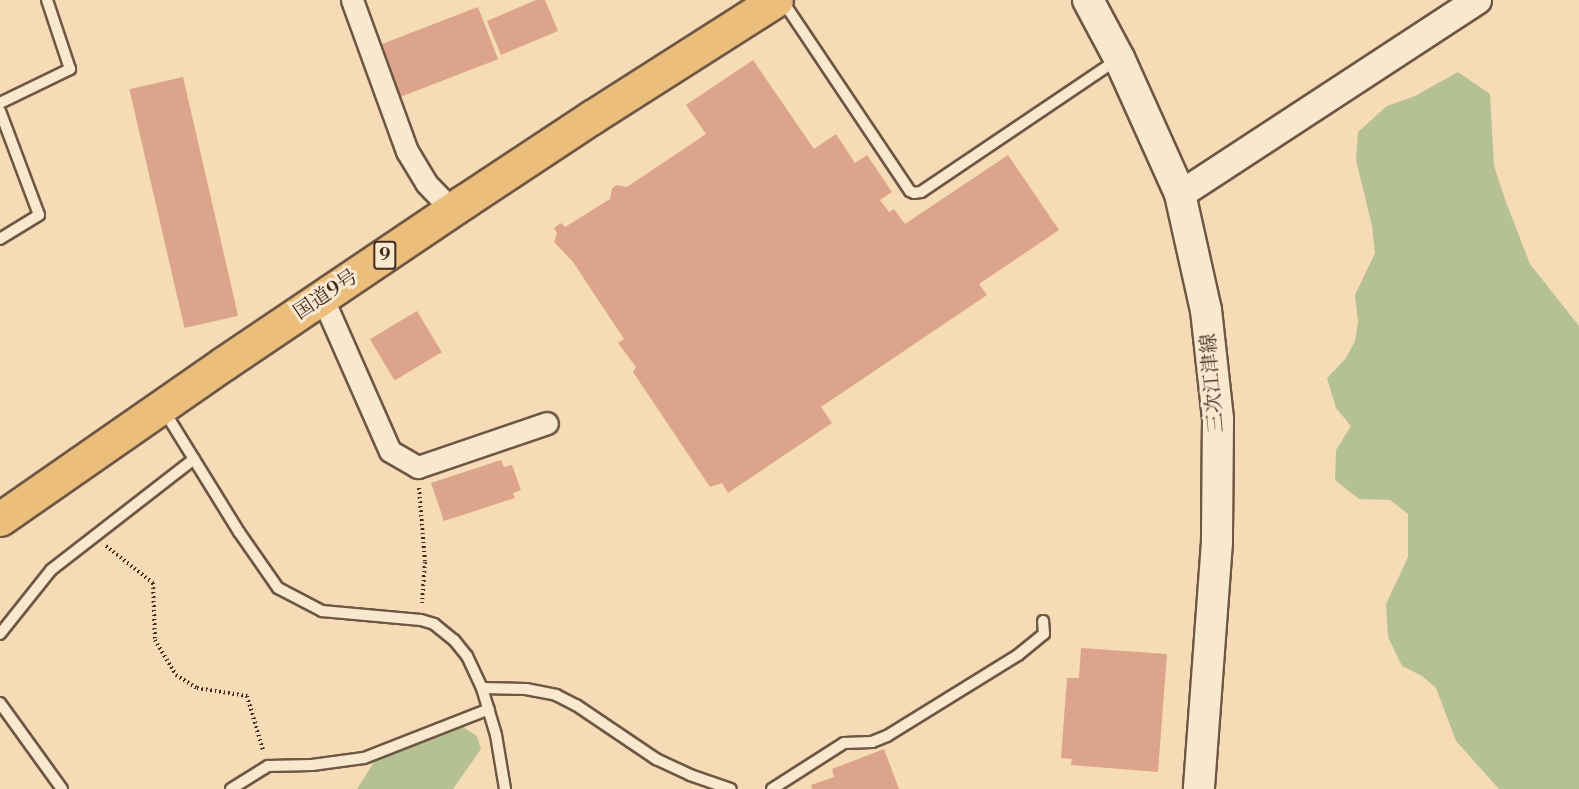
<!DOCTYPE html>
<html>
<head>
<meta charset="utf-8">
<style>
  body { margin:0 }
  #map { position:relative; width:1579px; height:789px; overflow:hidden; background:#f6dbb7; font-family:"Libre Bodoni","Noto Serif JP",serif }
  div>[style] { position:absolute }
  .green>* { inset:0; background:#b6c193 }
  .building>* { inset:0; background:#dda48c; transform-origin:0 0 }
  .path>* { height:4px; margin-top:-2px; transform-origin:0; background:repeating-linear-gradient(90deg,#402b1e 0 1.5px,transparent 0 4.5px) }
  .roads { filter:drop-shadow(2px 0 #6e5744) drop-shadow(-2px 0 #6e5744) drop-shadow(0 2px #6e5744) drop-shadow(0 -2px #6e5744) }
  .service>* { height:10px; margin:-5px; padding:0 5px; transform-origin:5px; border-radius:5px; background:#f9e8d0 }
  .minor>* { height:21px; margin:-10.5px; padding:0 10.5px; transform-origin:10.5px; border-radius:10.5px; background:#f9e8d0 }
  .tertiary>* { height:27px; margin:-13.5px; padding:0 13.5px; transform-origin:13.5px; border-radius:13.5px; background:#f9e8d0 }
  .secondary>* { height:30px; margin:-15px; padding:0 15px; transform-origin:15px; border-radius:15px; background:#f9e8d0 }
  .trunk>* { height:33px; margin:-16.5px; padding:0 16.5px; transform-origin:16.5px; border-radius:16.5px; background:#ebbe7c }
  span { translate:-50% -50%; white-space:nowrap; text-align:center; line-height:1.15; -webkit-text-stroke:6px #f9e8d0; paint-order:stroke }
  .shield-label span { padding:2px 4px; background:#f9e8d0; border:2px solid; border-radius:4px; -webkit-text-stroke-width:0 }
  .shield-label { font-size:18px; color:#402b1e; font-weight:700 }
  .street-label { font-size:20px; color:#402b1e }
</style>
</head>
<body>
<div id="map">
  <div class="green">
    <i style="clip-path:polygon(1458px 72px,1490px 94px,1494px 166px,1506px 202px,1530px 264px,1579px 326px,1579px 789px,1499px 789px,1456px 741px,1436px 688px,1422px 676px,1402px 666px,1388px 637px,1386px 604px,1408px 557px,1408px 514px,1390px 500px,1359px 499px,1335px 480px,1336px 450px,1351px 426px,1336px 408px,1327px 378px,1346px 358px,1355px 341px,1358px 322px,1355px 295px,1375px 253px,1372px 226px,1356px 160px,1358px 132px,1387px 106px,1415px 96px)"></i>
    <i style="clip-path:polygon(460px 725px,477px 736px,481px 749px,453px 789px,357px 789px,376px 759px)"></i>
  </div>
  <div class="building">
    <i style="clip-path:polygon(536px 0,545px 0,558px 31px,501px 55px,487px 21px)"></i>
    <i style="left:478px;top:7px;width:56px;height:105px;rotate:69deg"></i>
    <i style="clip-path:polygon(753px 60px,814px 149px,836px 134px,855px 163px,867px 155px,892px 192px,880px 200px,889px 212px,894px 209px,905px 224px,1008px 155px,1059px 230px,979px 284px,987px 295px,821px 407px,832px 423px,728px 493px,722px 483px,710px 487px,633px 372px,636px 367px,618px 343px,624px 339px,573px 262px,554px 242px,557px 233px,554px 228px,561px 223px,565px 227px,570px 224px,610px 199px,612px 189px,616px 185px,627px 187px,706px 134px,686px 105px)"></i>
    <i style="left:183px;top:77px;width:245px;height:55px;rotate:77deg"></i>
    <i style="left:417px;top:311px;width:48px;height:55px;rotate:59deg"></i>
    <i style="clip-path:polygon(501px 460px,504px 467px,512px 465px,521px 490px,513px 493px,515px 498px,444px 521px,431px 483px)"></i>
    <i style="clip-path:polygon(1081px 648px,1167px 654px,1158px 772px,1071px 765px,1072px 759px,1061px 758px,1067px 678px,1079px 678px)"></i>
    <i style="clip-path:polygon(884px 749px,899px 789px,812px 789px,811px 785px,834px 777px,832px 769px)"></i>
  </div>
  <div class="path">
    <i style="left:419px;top:488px;width:74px;rotate:85.4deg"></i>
    <i style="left:425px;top:562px;width:41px;rotate:94.2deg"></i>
    <i style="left:106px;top:546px;width:60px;rotate:38.2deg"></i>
    <i style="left:153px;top:583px;width:57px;rotate:88deg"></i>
    <i style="left:155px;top:640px;width:41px;rotate:59deg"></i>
    <i style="left:176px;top:675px;width:25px;rotate:32deg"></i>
    <i style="left:197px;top:688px;width:51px;rotate:9.1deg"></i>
    <i style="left:247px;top:696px;width:56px;rotate:73.5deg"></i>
  </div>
  <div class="roads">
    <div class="service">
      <i style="left:782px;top:0;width:230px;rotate:56.2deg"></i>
      <i style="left:910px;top:191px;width:4px;rotate:27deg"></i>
      <i style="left:914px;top:193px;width:7px;rotate:-8deg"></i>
      <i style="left:921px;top:192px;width:238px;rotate:-34deg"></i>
      <i style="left:0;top:103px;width:78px;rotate:-25.9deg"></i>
      <i style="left:70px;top:69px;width:73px;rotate:-108.4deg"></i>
      <i style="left:0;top:111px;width:111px;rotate:69.4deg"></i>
      <i style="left:39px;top:215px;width:46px;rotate:148.4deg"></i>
      <i style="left:163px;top:409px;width:145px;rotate:58.3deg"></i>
      <i style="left:239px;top:532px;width:68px;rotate:55.1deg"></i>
      <i style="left:278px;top:588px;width:50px;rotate:27.6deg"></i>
      <i style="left:322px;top:611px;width:99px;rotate:5.2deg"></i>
      <i style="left:421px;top:620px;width:14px;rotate:17deg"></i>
      <i style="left:434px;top:624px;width:26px;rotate:39deg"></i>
      <i style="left:454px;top:640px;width:21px;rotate:51deg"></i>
      <i style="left:467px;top:656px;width:35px;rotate:65deg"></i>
      <i style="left:482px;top:688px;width:49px;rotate:73.4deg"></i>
      <i style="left:496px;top:735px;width:55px;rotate:80.5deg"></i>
      <i style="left:0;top:634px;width:82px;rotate:-51.4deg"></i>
      <i style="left:51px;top:570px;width:181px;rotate:-37.8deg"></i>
      <i style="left:482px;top:688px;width:44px;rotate:1.3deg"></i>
      <i style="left:526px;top:689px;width:31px;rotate:11deg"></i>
      <i style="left:556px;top:695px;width:22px;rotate:27deg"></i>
      <i style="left:576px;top:705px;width:97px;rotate:34deg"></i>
      <i style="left:656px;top:759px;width:38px;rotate:25deg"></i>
      <i style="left:690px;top:775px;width:43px;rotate:18.9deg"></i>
      <i style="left:0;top:703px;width:106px;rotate:54.2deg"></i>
      <i style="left:231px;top:789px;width:44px;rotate:-31.9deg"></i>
      <i style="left:268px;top:766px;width:44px;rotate:-1.3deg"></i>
      <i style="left:312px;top:765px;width:52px;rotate:-7.7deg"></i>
      <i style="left:364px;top:758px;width:134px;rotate:-21.4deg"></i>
      <i style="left:772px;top:789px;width:85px;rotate:-32.6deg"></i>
      <i style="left:844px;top:743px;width:28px;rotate:-2deg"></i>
      <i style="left:872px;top:742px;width:16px;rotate:-22deg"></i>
      <i style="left:887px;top:736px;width:154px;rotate:-31.7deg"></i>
      <i style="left:1018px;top:655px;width:33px;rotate:-39deg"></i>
      <i style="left:1044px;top:634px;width:13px;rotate:-94deg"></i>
    </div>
    <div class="minor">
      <i style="left:352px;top:0;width:161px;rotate:70deg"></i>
      <i style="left:407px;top:151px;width:37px;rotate:59deg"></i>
      <i style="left:426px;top:183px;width:37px;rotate:46deg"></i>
      <i style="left:322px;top:297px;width:168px;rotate:66.2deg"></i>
      <i style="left:390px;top:451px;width:32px;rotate:30deg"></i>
      <i style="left:418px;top:467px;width:136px;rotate:-18.8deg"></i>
    </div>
    <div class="tertiary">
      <i style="left:1180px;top:194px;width:355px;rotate:-33.2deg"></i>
    </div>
    <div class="secondary">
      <i style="left:1088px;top:0;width:66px;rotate:61.9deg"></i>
      <i style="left:1119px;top:58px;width:149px;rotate:65.8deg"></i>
      <i style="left:1180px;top:194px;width:119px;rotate:77.4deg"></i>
      <i style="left:1206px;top:310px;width:110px;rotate:83.7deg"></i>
      <i style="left:1218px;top:419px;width:123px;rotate:90.5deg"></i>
      <i style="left:1217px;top:542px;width:248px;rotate:94.2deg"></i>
    </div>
    <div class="trunk">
      <i style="left:0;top:519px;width:272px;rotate:-34.8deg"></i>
      <i style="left:223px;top:364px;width:292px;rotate:-34deg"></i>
      <i style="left:465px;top:201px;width:152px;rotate:-33.5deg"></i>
      <i style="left:592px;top:117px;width:218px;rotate:-32.5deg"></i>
    </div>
  </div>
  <div class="shield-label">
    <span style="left:385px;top:255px">9</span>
  </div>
  <div class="street-label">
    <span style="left:326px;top:295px;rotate:-34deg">国道9号</span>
    <span style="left:1213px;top:383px;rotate:-95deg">三次江津線</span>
  </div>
</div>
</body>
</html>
